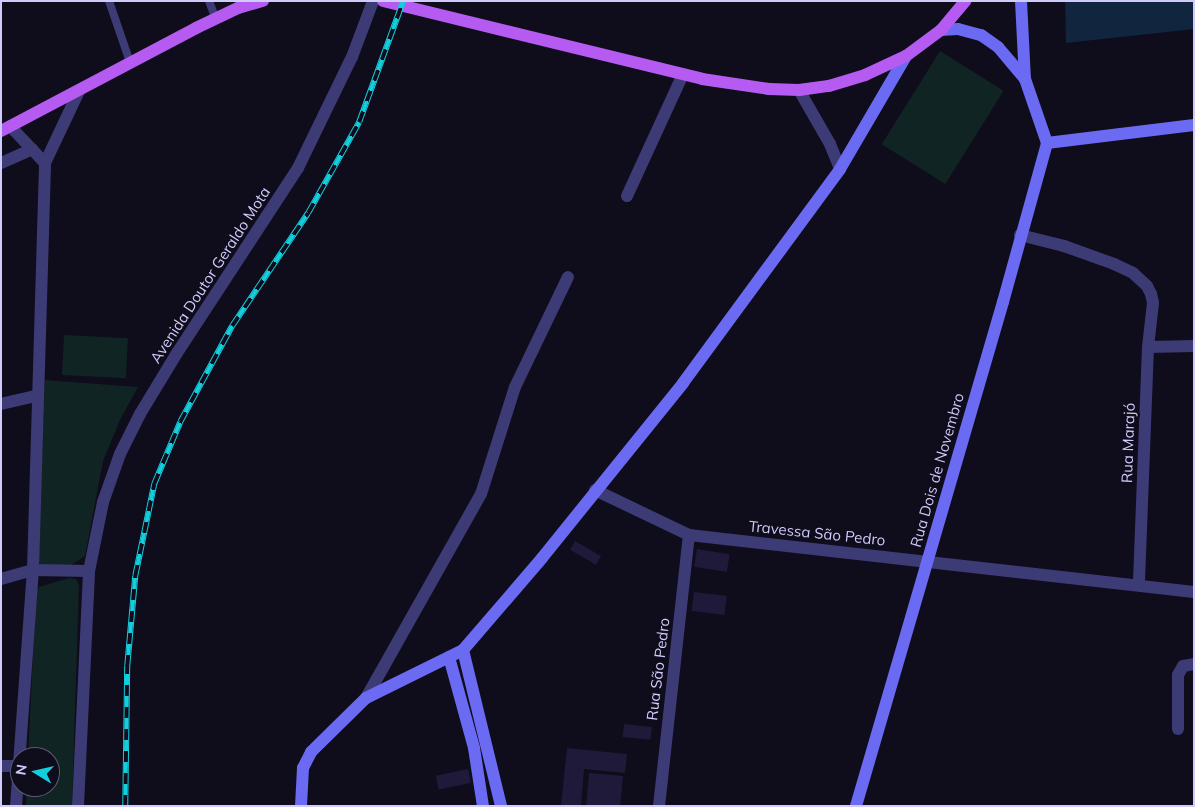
<!DOCTYPE html>
<html>
<head>
<meta charset="utf-8">
<style>
  body { margin:0 }
  #map { position:relative; width:1195px; height:807px; overflow:hidden; background:#0f0c1b; font-family:Mulish,sans-serif }
  div>[style] { position:absolute }
  .green>* { inset:0; background:#102423; transform-origin:0 0 }
  .water>* { inset:0; background:#11253f }
  .building>* { inset:0; background:#201a3a; transform-origin:0 0 }
  .lane>* { height:8px; margin:-4px; padding:0 4px; transform-origin:4px; border-radius:4px; background:#3c3b76 }
  .street>* { height:12px; margin:-6px; padding:0 6px; transform-origin:6px; border-radius:6px; background:#3c3b76 }
  .secondary>* { height:12px; margin:-6px; padding:0 6px; transform-origin:6px; border-radius:6px; background:#6a6af2 }
  .primary>* { height:12px; margin:-6px; padding:0 6px; transform-origin:6px; border-radius:6px; background:#b55bf1 }
  .rail>* { height:5.5px; margin-top:-2.75px; transform-origin:0; background:repeating-linear-gradient(90deg,#0f0c1b 0 11px,#13cfde 0 22px); box-sizing:border-box; border-block:1px solid #13cfde }
  span { translate:-50% -50%; white-space:nowrap; text-align:center; line-height:1.15; -webkit-text-stroke:5px #0f0c1b; paint-order:stroke }
  .street-label { font-size:15px; color:#cfcbfb }
  .frame { position:absolute; inset:0; border:2px solid #cfcbfb; pointer-events:none }
  .north { position:absolute; left:10px; top:747px; width:50px; height:50px; box-sizing:border-box; background:#0f0c1b; border:1px solid #5c5875; border-radius:50%; rotate:279deg; font-size:14px; font-weight:700; line-height:20px; text-align:center; color:#cfcbfb }
  .north::after { content:''; display:block; margin:auto; width:18px; height:22px; background:#13cfde; clip-path:polygon(50% 0,100% 100%,50% 72%,0 100%) }
</style>
</head>
<body>
<div id="map">
  <div class="green">
    <i style="left:940px;top:51px;width:75px;height:110px;rotate:32deg"></i>
    <i style="left:64px;top:335px;width:64px;height:40px;rotate:3deg"></i>
    <i style="clip-path:polygon(45px 380px,138px 387px,120px 420px,103px 461px,85px 556px,71px 565px,42px 566px,38px 561px)"></i>
    <i style="clip-path:polygon(69px 578px,76px 579px,79px 586px,72px 806px,26px 806px,27px 787px,50px 787px,50px 757px,28px 757px,36px 592px,39px 587px)"></i>
  </div>
  <div class="water">
    <i style="clip-path:polygon(1065px 1px,1194px 1px,1194px 29px,1066px 43px)"></i>
  </div>
  <div class="building">
    <i style="left:575px;top:541px;width:30px;height:10px;rotate:30deg"></i>
    <i style="left:697px;top:549px;width:33px;height:18px;rotate:9deg"></i>
    <i style="left:694px;top:592px;width:33px;height:19px;rotate:7deg"></i>
    <i style="left:624px;top:724px;width:28px;height:13px;rotate:6deg"></i>
    <i style="clip-path:polygon(567px 748px,627px 754px,625px 773px,584px 769px,581px 806px,561px 806px)"></i>
    <i style="left:468px;top:769px;width:14px;height:33px;rotate:78deg"></i>
    <i style="left:589px;top:773px;width:34px;height:33px;rotate:5deg"></i>
  </div>
  <div class="lane">
    <i style="left:109px;top:1px;width:65px;rotate:71deg"></i>
    <i style="left:209px;top:1px;width:19px;rotate:69deg"></i>
  </div>
  <div class="street">
    <i style="left:799px;top:90px;width:62px;rotate:60.1deg"></i>
    <i style="left:830px;top:144px;width:27px;rotate:68deg"></i>
    <i style="left:10px;top:126px;width:51px;rotate:46.6deg"></i>
    <i style="left:1px;top:163px;width:34px;rotate:-24deg"></i>
    <i style="left:627px;top:196px;width:134px;rotate:-65.3deg"></i>
    <i style="left:1020px;top:235px;width:45px;rotate:14deg"></i>
    <i style="left:1064px;top:246px;width:53px;rotate:19.8deg"></i>
    <i style="left:1114px;top:264px;width:21px;rotate:25deg"></i>
    <i style="left:1133px;top:273px;width:19px;rotate:43deg"></i>
    <i style="left:1147px;top:286px;width:9px;rotate:63deg"></i>
    <i style="left:1151px;top:294px;width:9px;rotate:77deg"></i>
    <i style="left:1153px;top:303px;width:44px;rotate:96.5deg"></i>
    <i style="left:1148px;top:347px;width:238px;rotate:92.2deg"></i>
    <i style="left:1148px;top:347px;width:46px;rotate:-1.2deg"></i>
    <i style="left:1px;top:404px;width:37px;rotate:-13deg"></i>
    <i style="left:595px;top:490px;width:104px;rotate:25.6deg"></i>
    <i style="left:689px;top:535px;width:508px;rotate:6.44deg"></i>
    <i style="left:1px;top:579px;width:33px;rotate:-16deg"></i>
    <i style="left:33px;top:570px;width:56px;rotate:1deg"></i>
    <i style="left:366px;top:698px;width:234px;rotate:-60.6deg"></i>
    <i style="left:481px;top:494px;width:112px;rotate:-72.4deg"></i>
    <i style="left:515px;top:387px;width:122px;rotate:-64.3deg"></i>
    <i style="left:1178px;top:729px;width:54px;rotate:-90deg"></i>
    <i style="left:1178px;top:675px;width:10px;rotate:-61deg"></i>
    <i style="left:1183px;top:666px;width:11px;rotate:-10deg"></i>
    <i style="left:1px;top:766px;width:17px"></i>
    <i style="left:16px;top:806px;width:237px;rotate:-85.9deg"></i>
    <i style="left:33px;top:570px;width:407px;rotate:-88.3deg"></i>
    <i style="left:45px;top:163px;width:80px;rotate:-64.7deg"></i>
    <i style="left:78px;top:806px;width:235px;rotate:-87.3deg"></i>
    <i style="left:89px;top:571px;width:70px;rotate:-78.5deg"></i>
    <i style="left:103px;top:502px;width:51px;rotate:-70.5deg"></i>
    <i style="left:120px;top:454px;width:45px;rotate:-63.4deg"></i>
    <i style="left:140px;top:414px;width:71px;rotate:-58.8deg"></i>
    <i style="left:177px;top:353px;width:221px;rotate:-56.8deg"></i>
    <i style="left:298px;top:168px;width:123px;rotate:-64.1deg"></i>
    <i style="left:352px;top:57px;width:60px;rotate:-69.4deg"></i>
    <i style="left:659px;top:806px;width:273px;rotate:-83.7deg"></i>
  </div>
  <div class="secondary">
    <i style="left:1021px;top:1px;width:78px;rotate:87.1deg"></i>
    <i style="left:1025px;top:79px;width:68px;rotate:71deg"></i>
    <i style="left:941px;top:30px;width:17px;rotate:-3deg"></i>
    <i style="left:958px;top:29px;width:24px;rotate:15deg"></i>
    <i style="left:981px;top:35px;width:21px;rotate:35deg"></i>
    <i style="left:998px;top:47px;width:42px;rotate:49.8deg"></i>
    <i style="left:1047px;top:143px;width:148px;rotate:-7deg"></i>
    <i style="left:463px;top:650px;width:161px;rotate:76.3deg"></i>
    <i style="left:449px;top:657px;width:94px;rotate:74.6deg"></i>
    <i style="left:474px;top:748px;width:59px;rotate:81.2deg"></i>
    <i style="left:301px;top:806px;width:38px;rotate:-87deg"></i>
    <i style="left:303px;top:768px;width:18px;rotate:-63deg"></i>
    <i style="left:311px;top:752px;width:77px;rotate:-44.5deg"></i>
    <i style="left:366px;top:698px;width:108px;rotate:-26.3deg"></i>
    <i style="left:463px;top:650px;width:121px;rotate:-49.3deg"></i>
    <i style="left:542px;top:558px;width:225px;rotate:-51.1deg"></i>
    <i style="left:683px;top:383px;width:265px;rotate:-53.7deg"></i>
    <i style="left:840px;top:169px;width:131px;rotate:-59.7deg"></i>
    <i style="left:856px;top:806px;width:525px;rotate:-73.74deg"></i>
    <i style="left:1003px;top:302px;width:165px;rotate:-74.5deg"></i>
  </div>
  <div class="primary">
    <i style="left:383px;top:1px;width:328px;rotate:13.7deg"></i>
    <i style="left:702px;top:79px;width:68px;rotate:8.5deg"></i>
    <i style="left:769px;top:89px;width:30px;rotate:2deg"></i>
    <i style="left:799px;top:90px;width:30px;rotate:-8deg"></i>
    <i style="left:829px;top:86px;width:38px;rotate:-17deg"></i>
    <i style="left:865px;top:75px;width:45px;rotate:-24.9deg"></i>
    <i style="left:906px;top:56px;width:44px;rotate:-36.6deg"></i>
    <i style="left:941px;top:30px;width:38px;rotate:-50deg"></i>
    <i style="left:1px;top:131px;width:221px;rotate:-27.8deg"></i>
    <i style="left:196px;top:28px;width:47px;rotate:-25.5deg"></i>
    <i style="left:238px;top:8px;width:26px;rotate:-16deg"></i>
  </div>
  <div class="rail">
    <i style="left:125px;top:806px;width:140px;rotate:-89.2deg"></i>
    <i style="left:127px;top:666px;width:90px;rotate:-84.9deg"></i>
    <i style="left:135px;top:576px;width:94px;rotate:-78.3deg"></i>
    <i style="left:154px;top:484px;width:67px;rotate:-67.2deg"></i>
    <i style="left:180px;top:422px;width:109px;rotate:-61.6deg"></i>
    <i style="left:232px;top:326px;width:136px;rotate:-56.1deg"></i>
    <i style="left:308px;top:213px;width:104px;rotate:-60.7deg"></i>
    <i style="left:359px;top:122px;width:129px;rotate:-70deg"></i>
  </div>
  <div class="street-label">
    <span style="left:210px;top:275px;rotate:-57deg">Avenida Doutor Geraldo Mota</span>
    <span style="left:1128px;top:443px;rotate:-88deg">Rua Marajó</span>
    <span style="left:937px;top:470px;rotate:-74deg">Rua Dois de Novembro</span>
    <span style="left:817px;top:533px;rotate:6deg">Travessa São Pedro</span>
    <span style="left:658px;top:669px;rotate:-83deg">Rua São Pedro</span>
  </div>
  <div class="frame"></div>
  <div class="north">N</div>
</div>
</body>
</html>
